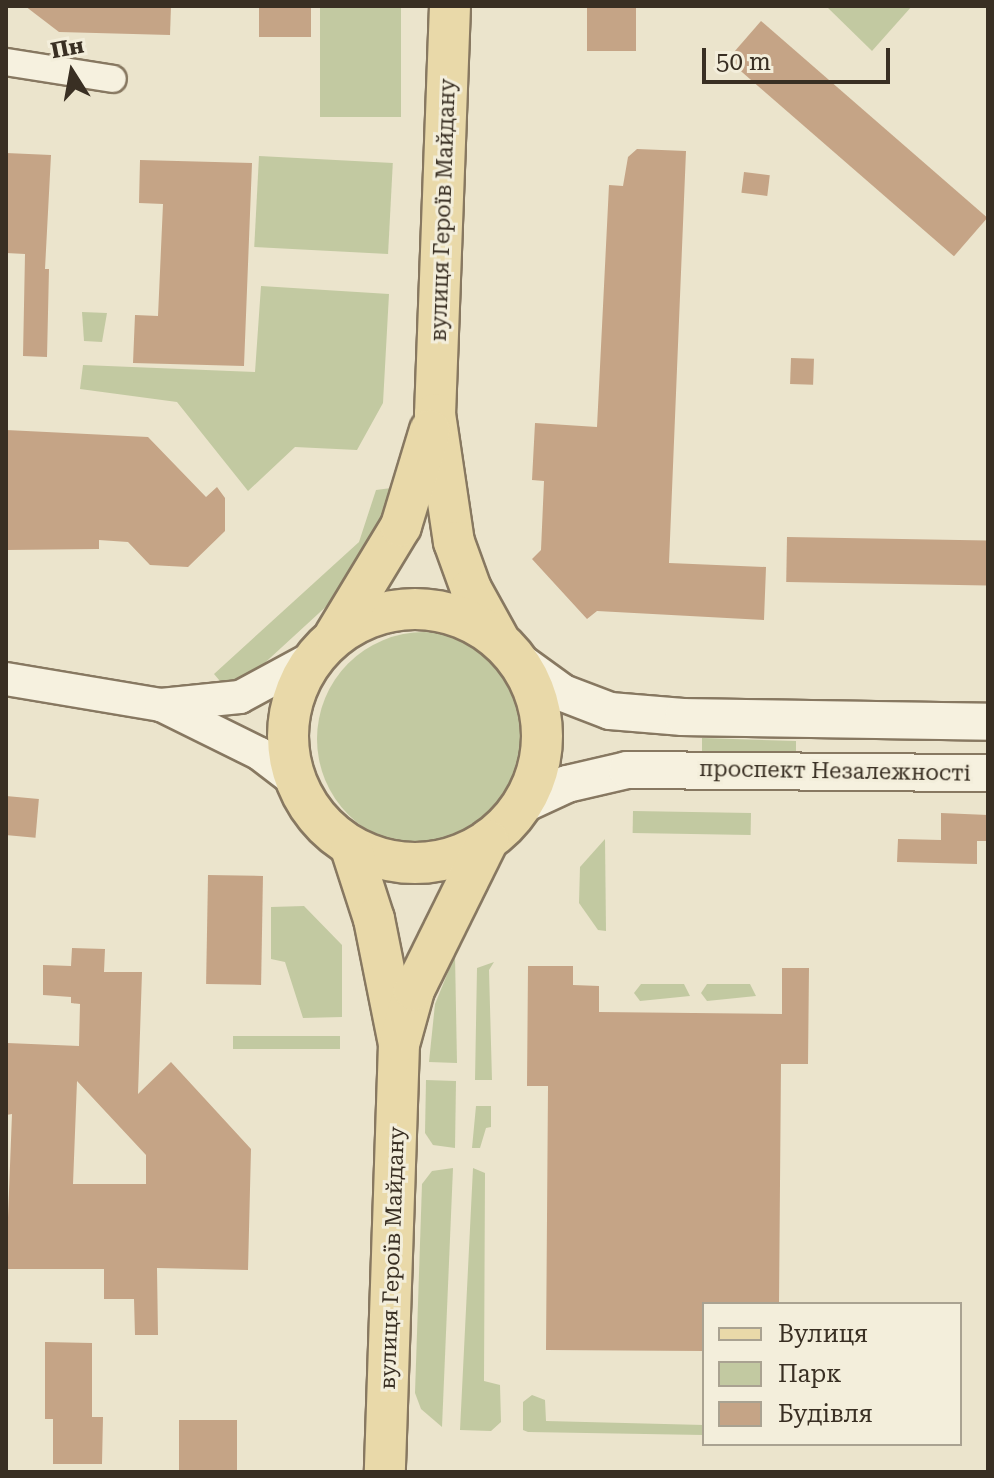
<!DOCTYPE html>
<html>
<head>
<meta charset="utf-8">
<style>
  body { margin:0 }
  #map { position:relative; width:994px; height:1478px; overflow:hidden; background:#ebe4cc; font-family:"Roboto Serif",serif }
  div>[style] { position:absolute }
  .green>* { inset:0; background:#c2c9a1; transform-origin:0 0 }
  .round { border-radius:50% }
  .building>* { inset:0; background:#c5a486; transform-origin:0 0 }
  .roads { filter:drop-shadow(2px 0 #877861) drop-shadow(-2px 0 #877861) drop-shadow(0 2px #877861) drop-shadow(0 -2px #877861) }
  .minor>* { height:26px; margin:-13px; padding:0 13px; transform-origin:13px; border-radius:13px; background:#f6f1df }
  .tertiary>* { height:32px; margin:-16px; padding:0 16px; transform-origin:16px; border-radius:16px; background:#f6f1df }
  .secondary>* { height:36px; margin:-18px; padding:0 18px; transform-origin:18px; border-radius:18px; background:#f6f1df }
  .primary>* { height:40px; margin:-20px; padding:0 20px; transform-origin:20px; border-radius:20px; background:#e9d9a9 }
  .primary>.ring { margin:-20px; padding:0; box-sizing:content-box; background:none; border:40px solid #e9d9a9; border-radius:50% }
  span { translate:-50% -50%; white-space:nowrap; text-align:center; line-height:1.15; -webkit-text-stroke:6px #f3eedb; paint-order:stroke }
  .street-label { font-size:22px; color:#392f23 }
  .frame { position:absolute; inset:0; border:8px solid #392f23; pointer-events:none }
  .legend { position:absolute; left:702px; top:1302px; width:260px; height:144px; box-sizing:border-box; background:#f3eedb; border:2px solid #a9a291; margin:0; padding:10px 14px; list-style:none; font-size:24px; color:#392f23 }
  .legend li { display:flex; align-items:center; gap:16px; height:40px }
  .legend b { width:40px; border:2px solid #a9a291 }
  .north { position:absolute; left:32px; top:32px; width:80px; height:80px; -webkit-text-stroke:6px #f3eedb; paint-order:stroke; rotate:349deg; font-size:22px; font-weight:700; line-height:32px; text-align:center; color:#392f23 }
  .north::after { content:''; display:block; margin:auto; width:28px; height:36px; background:#392f23; clip-path:polygon(50% 0,100% 100%,50% 72%,0 100%) }
  .scale { position:absolute; left:702px; top:48px; width:188px; height:36px; box-sizing:border-box; border:4px solid #392f23; border-top:0; padding-left:10px; font-size:24px; line-height:28px; white-space:nowrap; color:#392f23; -webkit-text-stroke:6px #f3eedb; paint-order:stroke }
</style>
</head>
<body>
<div id="map">
  <div class="green">
    <i style="left:320px;top:6px;width:81px;height:111px"></i>
    <i style="clip-path:polygon(826px 6px,912px 6px,872px 51px)"></i>
    <i style="left:259px;top:156px;width:134px;height:91px;rotate:3deg"></i>
    <i style="clip-path:polygon(261px 286px,389px 294px,383px 403px,357px 450px,295px 447px,248px 491px,177px 402px,80px 389px,83px 365px,255px 372px)"></i>
    <i style="clip-path:polygon(82px 312px,107px 313px,102px 342px,84px 341px)"></i>
    <i style="clip-path:polygon(399px 487px,379px 558px,231px 694px,214px 674px,359px 542px,376px 490px)"></i>
    <i class="round" style="left:317px;top:632px;width:214px;height:214px"></i>
    <i style="clip-path:polygon(702px 738px,796px 741px,796px 753px,702px 752px)"></i>
    <i style="left:633px;top:811px;width:118px;height:22px;rotate:1deg"></i>
    <i style="clip-path:polygon(605px 839px,606px 931px,598px 930px,579px 903px,580px 867px)"></i>
    <i style="clip-path:polygon(304px 906px,342px 945px,342px 1017px,303px 1018px,285px 962px,271px 959px,271px 907px)"></i>
    <i style="clip-path:polygon(455px 955px,457px 1063px,429px 1062px,435px 1004px)"></i>
    <i style="clip-path:polygon(494px 962px,489px 970px,492px 1080px,475px 1080px,477px 968px)"></i>
    <i style="clip-path:polygon(641px 984px,684px 984px,690px 996px,640px 1001px,634px 993px)"></i>
    <i style="clip-path:polygon(707px 984px,750px 984px,756px 996px,707px 1001px,701px 993px)"></i>
    <i style="left:233px;top:1036px;width:107px;height:13px"></i>
    <i style="clip-path:polygon(426px 1080px,456px 1081px,455px 1148px,433px 1145px,425px 1133px)"></i>
    <i style="clip-path:polygon(476px 1106px,491px 1106px,491px 1127px,486px 1128px,480px 1148px,472px 1148px)"></i>
    <i style="clip-path:polygon(453px 1168px,442px 1427px,421px 1409px,415px 1393px,422px 1184px,432px 1171px)"></i>
    <i style="clip-path:polygon(473px 1168px,485px 1173px,484px 1381px,500px 1385px,501px 1422px,491px 1431px,460px 1430px)"></i>
    <i style="clip-path:polygon(532px 1395px,545px 1400px,546px 1421px,704px 1425px,704px 1435px,528px 1432px,523px 1430px,523px 1402px)"></i>
  </div>
  <div class="building">
    <i style="clip-path:polygon(25px 6px,171px 6px,170px 35px,59px 32px)"></i>
    <i style="left:259px;top:6px;width:52px;height:31px"></i>
    <i style="left:587px;top:6px;width:49px;height:45px"></i>
    <i style="left:761px;top:21px;width:300px;height:51px;rotate:41deg"></i>
    <i style="clip-path:polygon(637px 149px,686px 151px,669px 563px,766px 567px,764px 620px,597px 611px,587px 619px,532px 559px,541px 550px,544px 481px,532px 480px,535px 423px,597px 427px,609px 185px,623px 186px,628px 157px)"></i>
    <i style="clip-path:polygon(6px 153px,51px 155px,45px 269px,49px 269px,47px 357px,23px 356px,25px 254px,6px 253px)"></i>
    <i style="clip-path:polygon(140px 160px,252px 163px,244px 366px,133px 363px,135px 315px,158px 316px,163px 204px,139px 203px)"></i>
    <i style="left:744px;top:172px;width:26px;height:21px;rotate:7deg"></i>
    <i style="left:791px;top:358px;width:23px;height:26px;rotate:2deg"></i>
    <i style="clip-path:polygon(6px 430px,148px 437px,206px 497px,217px 487px,225px 498px,225px 531px,188px 567px,150px 565px,128px 542px,99px 540px,99px 549px,6px 550px)"></i>
    <i style="left:787px;top:537px;width:201px;height:45px;rotate:1deg"></i>
    <i style="left:6px;top:796px;width:33px;height:39px;rotate:5deg"></i>
    <i style="clip-path:polygon(941px 813px,988px 815px,988px 841px,977px 841px,977px 864px,897px 862px,898px 839px,941px 840px)"></i>
    <i style="left:208px;top:875px;width:55px;height:109px;rotate:1deg"></i>
    <i style="clip-path:polygon(evenodd,72px 948px,105px 949px,104px 972px,142px 972px,138px 1094px,171px 1062px,251px 1149px,248px 1270px,157px 1268px,158px 1335px,135px 1335px,134px 1299px,104px 1299px,104px 1269px,6px 1269px,12px 1114px,6px 1115px,7px 1043px,79px 1046px,80px 1004px,71px 1003px,71px 997px,43px 995px,43px 965px,71px 966px,72px 948px,77px 1081px,146px 1155px,146px 1184px,73px 1184px,77px 1081px)"></i>
    <i style="clip-path:polygon(528px 966px,573px 966px,573px 985px,599px 986px,599px 1012px,782px 1014px,782px 968px,809px 968px,808px 1064px,781px 1064px,779px 1304px,704px 1304px,704px 1351px,546px 1350px,548px 1086px,527px 1086px)"></i>
    <i style="clip-path:polygon(45px 1342px,92px 1343px,92px 1417px,103px 1417px,102px 1464px,53px 1464px,53px 1419px,45px 1419px)"></i>
    <i style="left:179px;top:1420px;width:58px;height:52px"></i>
  </div>
  <div class="roads">
    <div class="minor">
      <i style="left:6px;top:62px;width:108px;rotate:9deg"></i>
    </div>
    <div class="tertiary">
      <i style="left:6px;top:679px;width:157px;rotate:9.5deg"></i>
      <i style="left:161px;top:705px;width:110px;rotate:26.3deg"></i>
      <i style="left:260px;top:754px;width:49px;rotate:37.6deg"></i>
      <i style="left:161px;top:705px;width:79px;rotate:-5.8deg"></i>
      <i style="left:240px;top:697px;width:84px;rotate:-28.4deg"></i>
    </div>
    <div class="secondary">
      <i style="left:516px;top:659px;width:58px;rotate:35.9deg"></i>
      <i style="left:563px;top:693px;width:50px;rotate:21deg"></i>
      <i style="left:610px;top:711px;width:73px;rotate:4.7deg"></i>
      <i style="left:683px;top:717px;width:305px;rotate:0.9deg"></i>
      <i style="left:522px;top:805px;width:50px;rotate:-25deg"></i>
      <i style="left:567px;top:784px;width:62px;rotate:-13.1deg"></i>
      <i style="left:627px;top:770px;width:361px;rotate:0.5deg"></i>
    </div>
    <div class="primary">
      <i style="left:450px;top:6px;width:408px;rotate:92.1deg"></i>
      <i style="left:435px;top:414px;width:129px;rotate:81.6deg"></i>
      <i style="left:454px;top:542px;width:50px;rotate:70.1deg"></i>
      <i style="left:471px;top:589px;width:56px;rotate:61.1deg"></i>
      <i class="ring" style="left:288px;top:609px;width:214px;height:214px"></i>
      <i style="left:335px;top:635px;width:127px;rotate:-58.8deg"></i>
      <i style="left:401px;top:526px;width:100px;rotate:-73.2deg"></i>
      <i style="left:351px;top:848px;width:75px;rotate:72.1deg"></i>
      <i style="left:374px;top:919px;width:127px;rotate:78.7deg"></i>
      <i style="left:399px;top:1044px;width:428px;rotate:91.9deg"></i>
      <i style="left:400px;top:1041px;width:53px;rotate:-74.6deg"></i>
      <i style="left:414px;top:990px;width:167px;rotate:-63.7deg"></i>
    </div>
  </div>
  <div class="street-label">
    <span style="left:443px;top:210px;rotate:-88deg">вулиця Героїв Майдану</span>
    <span style="left:835px;top:771px;rotate:1deg">проспект Незалежності</span>
    <span style="left:392px;top:1258px;rotate:-88deg">вулиця Героїв Майдану</span>
  </div>
  <div class="frame"></div>
  <ul class="legend">
  <li><b style="height:10px;background:#e9d9a9"></b>Вулиця</li>
  <li><b style="height:22px;background:#c2c9a1"></b>Парк</li>
  <li><b style="height:22px;background:#c5a486"></b>Будівля</li>
  </ul>
  <div class="north">Пн</div>
  <div class="scale">50 m</div>
</div>
</body>
</html>
